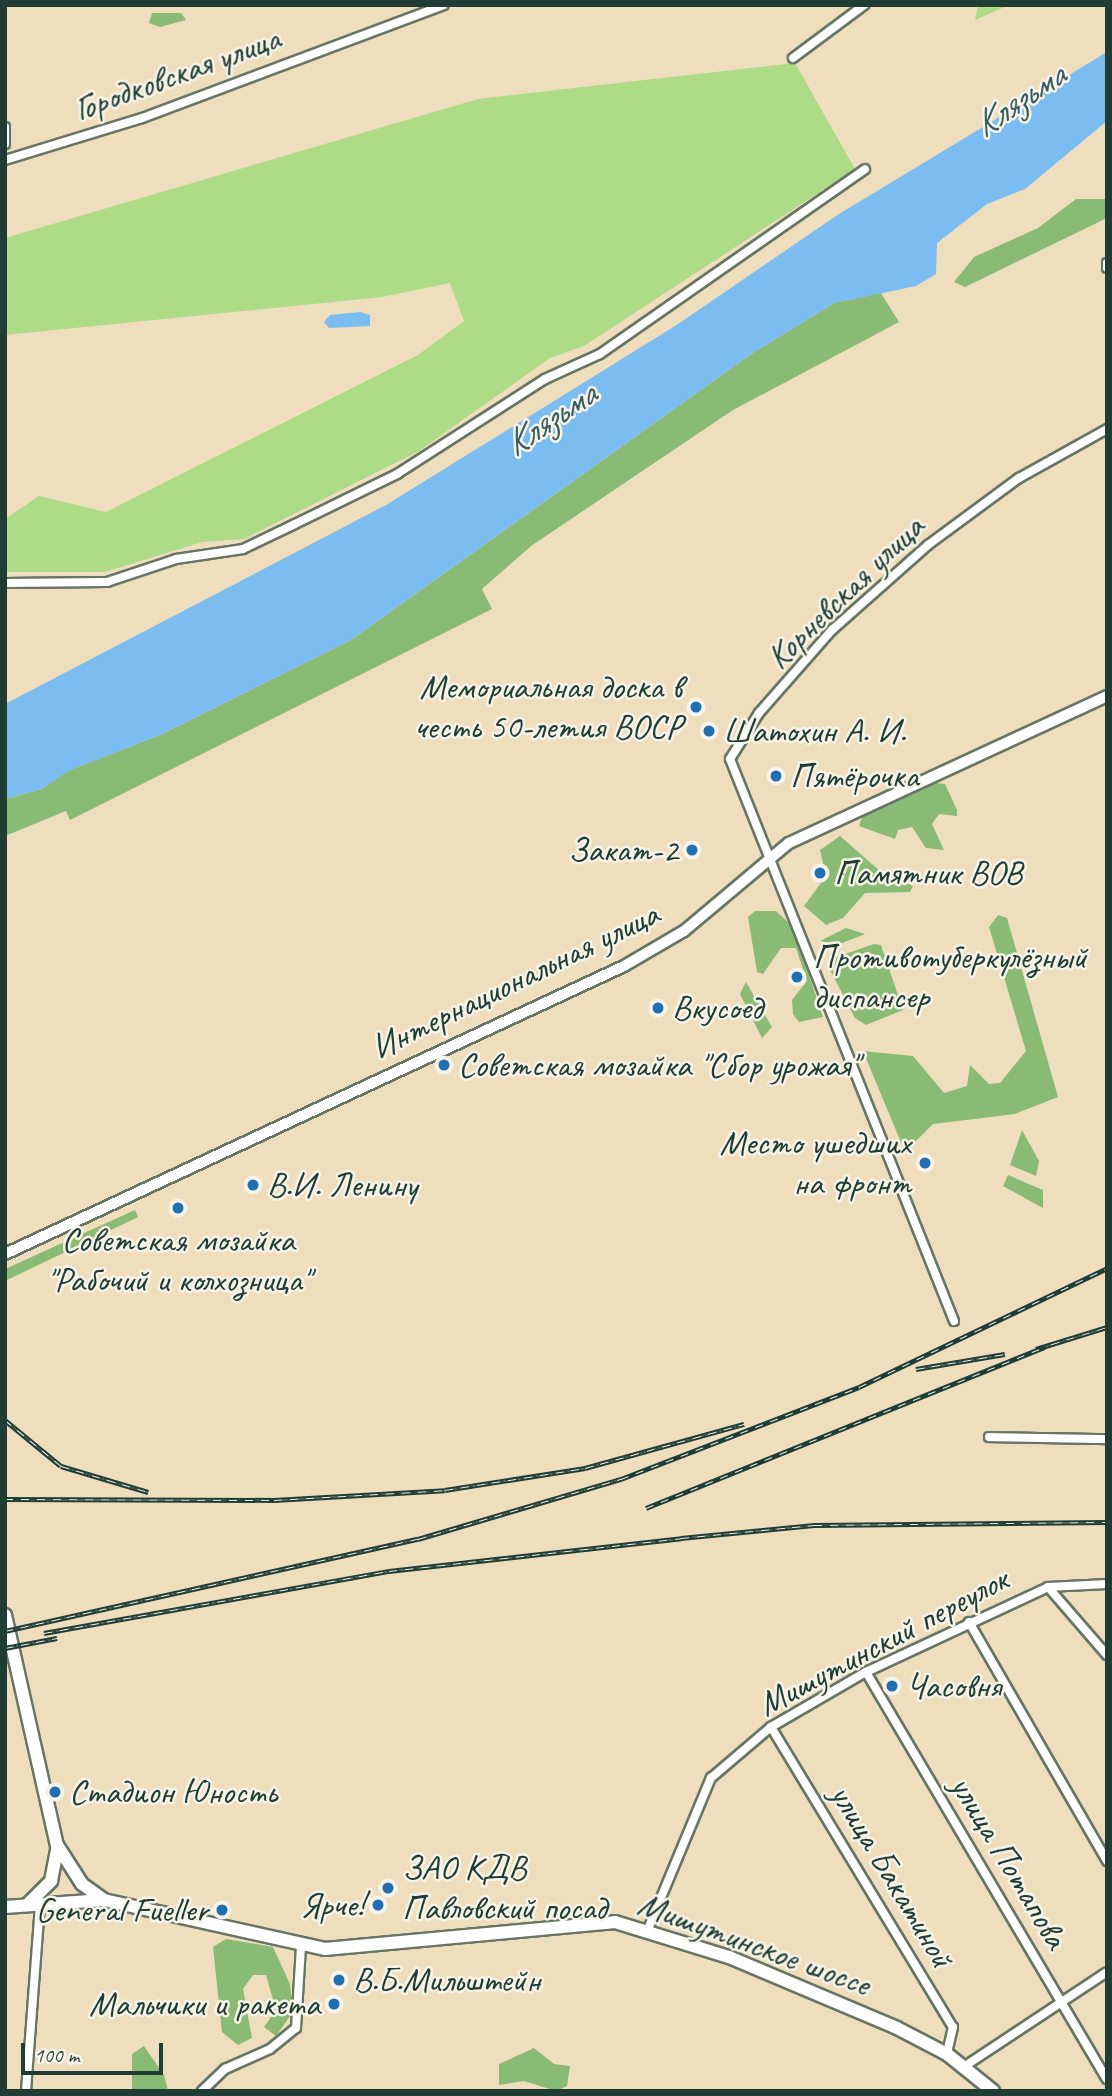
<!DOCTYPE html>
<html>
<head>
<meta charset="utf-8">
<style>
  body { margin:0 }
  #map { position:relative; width:1112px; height:2096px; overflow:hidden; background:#eedebd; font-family:Caveat,sans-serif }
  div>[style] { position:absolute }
  .green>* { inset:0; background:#addb88 }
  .forest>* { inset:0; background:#8abb74 }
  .water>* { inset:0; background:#7cbdf1 }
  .roads { filter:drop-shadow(2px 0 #677564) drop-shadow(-2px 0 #677564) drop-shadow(0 2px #677564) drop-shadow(0 -2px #677564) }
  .minor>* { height:8px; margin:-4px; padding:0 4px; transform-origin:4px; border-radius:4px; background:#fff }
  .tertiary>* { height:10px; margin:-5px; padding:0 5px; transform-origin:5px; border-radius:5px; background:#fff }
  .secondary>* { height:12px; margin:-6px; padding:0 6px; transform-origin:6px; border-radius:6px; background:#fff }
  .rail>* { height:5px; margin-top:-2.5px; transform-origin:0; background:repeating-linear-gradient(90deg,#f7f3e8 0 8px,#1f3d34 0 16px); box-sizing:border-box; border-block:2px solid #1f3d34 }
  .dots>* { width:19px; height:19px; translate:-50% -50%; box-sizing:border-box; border:4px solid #f7f3e8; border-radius:50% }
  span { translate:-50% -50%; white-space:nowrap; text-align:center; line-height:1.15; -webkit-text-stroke:5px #f7f3e8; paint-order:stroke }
  .street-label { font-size:35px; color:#1f3d34 }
  .poi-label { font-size:35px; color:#1f3d34 }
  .right { translate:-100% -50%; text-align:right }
  .left { translate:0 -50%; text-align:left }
  .water-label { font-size:37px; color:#365d63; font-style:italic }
  .frame { position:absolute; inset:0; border:7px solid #1f3d34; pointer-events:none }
  .scale { position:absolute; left:21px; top:2043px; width:142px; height:32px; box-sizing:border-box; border:4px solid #1f3d34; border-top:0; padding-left:9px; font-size:21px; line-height:24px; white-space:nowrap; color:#1f3d34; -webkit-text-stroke:5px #f7f3e8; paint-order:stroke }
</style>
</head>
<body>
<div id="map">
  <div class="green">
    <i style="clip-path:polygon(978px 5px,1009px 5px,975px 20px)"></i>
    <i style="clip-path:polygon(795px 63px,855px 169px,584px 346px,550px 358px,419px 451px,244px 539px,202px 542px,105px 572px,5px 572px,5px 519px,39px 496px,106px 512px,418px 355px,464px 321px,450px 283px,382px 297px,5px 335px,5px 238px,478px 99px)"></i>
  </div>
  <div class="forest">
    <i style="clip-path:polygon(152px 13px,181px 13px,186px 20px,160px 27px,149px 23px)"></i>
    <i style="clip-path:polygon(1076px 199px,1107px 199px,1107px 218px,965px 287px,954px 282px,974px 257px,1038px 228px)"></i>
    <i style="clip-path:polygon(881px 293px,899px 322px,733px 410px,531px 546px,482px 589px,492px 609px,70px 820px,66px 811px,5px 836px,5px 799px,42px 789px,67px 771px,160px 735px,351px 640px,751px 354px,834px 303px)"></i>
    <i style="clip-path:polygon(936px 783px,945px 784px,957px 810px,957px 816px,939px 814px,932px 824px,944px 850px,926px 848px,912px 827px,898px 830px,895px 839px,859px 826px,862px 817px)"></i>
    <i style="clip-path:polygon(840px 836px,880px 871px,913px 886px,910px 892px,865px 893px,843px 918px,826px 925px,804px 906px,826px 876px,820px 850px)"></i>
    <i style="clip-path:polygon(755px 911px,776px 911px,793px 927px,823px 1017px,799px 1022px,793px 1014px,792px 1000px,807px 981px,796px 948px,781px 948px,763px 974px,757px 972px,748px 917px)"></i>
    <i style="clip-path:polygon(998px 915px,1007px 918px,1058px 1097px,1015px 1114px,933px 1124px,905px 1152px,863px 1051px,913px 1056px,944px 1093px,967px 1086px,970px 1065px,989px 1084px,1000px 1083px,1026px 1051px,989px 927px)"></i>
    <i style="clip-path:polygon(846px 928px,865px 934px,837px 945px,820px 941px)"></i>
    <i style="clip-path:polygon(874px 944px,881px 945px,903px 1010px,866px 1025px,855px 1018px,830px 970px,834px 958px)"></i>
    <i style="clip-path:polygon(746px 982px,772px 1027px,762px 1038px,740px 994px)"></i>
    <i style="clip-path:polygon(1022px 1130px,1039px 1161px,1036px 1176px,1010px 1165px)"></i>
    <i style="clip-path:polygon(1008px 1175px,1043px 1190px,1043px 1208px,1003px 1186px)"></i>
    <i style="clip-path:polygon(135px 1210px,138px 1217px,5px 1281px,5px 1269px)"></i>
    <i style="clip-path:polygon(226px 1939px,273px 1947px,290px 1984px,293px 2012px,276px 2036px,264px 2027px,276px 2010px,266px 1975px,253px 1975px,243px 1989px,252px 2038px,238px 2045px,222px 2032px,213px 1947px)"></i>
    <i style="clip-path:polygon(144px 2046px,164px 2075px,168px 2091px,132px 2091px,132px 2054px)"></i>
    <i style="clip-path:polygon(534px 2048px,554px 2064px,570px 2066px,567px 2086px,556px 2091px,524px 2081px,499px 2085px,499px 2064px)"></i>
  </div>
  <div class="water">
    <i style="clip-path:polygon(1107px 52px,1107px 121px,1025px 189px,987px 204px,937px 243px,936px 274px,916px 286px,834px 303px,751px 354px,351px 640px,160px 735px,68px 771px,42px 789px,5px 799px,5px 704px,386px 505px,675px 326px,839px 214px)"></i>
    <i style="clip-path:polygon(360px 312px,370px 315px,370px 326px,329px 328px,324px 322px,330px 315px)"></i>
  </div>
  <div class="roads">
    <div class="minor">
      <i style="left:793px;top:58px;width:89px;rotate:-36.7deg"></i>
      <i style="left:5px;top:127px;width:17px;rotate:90deg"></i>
      <i style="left:5px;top:160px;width:143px;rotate:-17deg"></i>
      <i style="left:142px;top:118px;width:322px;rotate:-20.5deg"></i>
      <i style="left:1107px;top:263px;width:5px;rotate:90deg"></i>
      <i style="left:5px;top:583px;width:102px;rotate:-0.6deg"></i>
      <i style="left:107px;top:582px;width:73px;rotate:-18.4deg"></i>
      <i style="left:176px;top:559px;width:68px;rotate:-8.5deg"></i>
      <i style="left:243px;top:549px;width:58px;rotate:-25.7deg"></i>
      <i style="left:295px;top:524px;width:114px;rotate:-26.1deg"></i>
      <i style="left:397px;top:474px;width:176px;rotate:-32.7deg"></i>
      <i style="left:545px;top:379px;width:60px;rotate:-24.4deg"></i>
      <i style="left:600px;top:354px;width:323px;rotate:-34.9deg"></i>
      <i style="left:954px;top:1321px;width:605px;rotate:-111.73deg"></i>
      <i style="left:730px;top:759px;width:54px;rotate:-57.8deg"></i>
      <i style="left:759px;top:713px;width:111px;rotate:-48.7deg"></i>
      <i style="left:832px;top:630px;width:128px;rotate:-41.5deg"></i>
      <i style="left:928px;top:545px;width:113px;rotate:-36.4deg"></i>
      <i style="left:1019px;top:478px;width:101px;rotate:-29.1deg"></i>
      <i style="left:989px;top:1437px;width:118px;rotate:1deg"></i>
      <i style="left:1048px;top:1587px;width:90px;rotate:49.1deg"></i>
      <i style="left:969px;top:1622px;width:276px;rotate:60deg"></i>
      <i style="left:866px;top:1672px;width:473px;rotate:59.4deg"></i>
      <i style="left:771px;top:1727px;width:351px;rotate:58.8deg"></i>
      <i style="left:953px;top:2027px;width:28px;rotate:103deg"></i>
      <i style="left:648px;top:1929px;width:164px;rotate:-67.4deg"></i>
      <i style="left:711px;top:1778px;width:79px;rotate:-40.4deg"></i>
      <i style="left:771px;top:1727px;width:110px;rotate:-30.1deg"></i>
      <i style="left:866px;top:1672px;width:201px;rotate:-25deg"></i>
      <i style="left:1048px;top:1587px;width:59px;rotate:-2.9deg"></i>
      <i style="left:965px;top:2066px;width:170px;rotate:-33.5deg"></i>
      <i style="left:26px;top:2091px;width:189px;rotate:-85.7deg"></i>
      <i style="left:202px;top:2091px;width:32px;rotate:-44deg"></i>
      <i style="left:225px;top:2069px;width:49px;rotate:-24deg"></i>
      <i style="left:270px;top:2049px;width:33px;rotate:-39deg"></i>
      <i style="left:296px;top:2028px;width:82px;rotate:-86.5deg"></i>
    </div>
    <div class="tertiary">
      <i style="left:5px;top:1254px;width:683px;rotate:-24.95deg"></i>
      <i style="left:624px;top:966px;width:69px;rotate:-30.3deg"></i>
      <i style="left:684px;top:931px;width:137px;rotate:-40deg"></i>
      <i style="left:789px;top:843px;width:350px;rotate:-24.8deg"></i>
    </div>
    <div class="secondary">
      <i style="left:5px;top:1615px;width:236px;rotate:77.3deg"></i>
      <i style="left:57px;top:1845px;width:46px;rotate:57.3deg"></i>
      <i style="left:82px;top:1884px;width:27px;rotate:36deg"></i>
      <i style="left:28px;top:1904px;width:33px;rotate:-45deg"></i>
      <i style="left:51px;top:1881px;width:33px;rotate:-79deg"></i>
      <i style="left:5px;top:1907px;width:99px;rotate:-4deg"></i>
      <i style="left:104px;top:1900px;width:226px;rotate:12.5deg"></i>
      <i style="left:325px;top:1949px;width:291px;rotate:-5.3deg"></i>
      <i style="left:615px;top:1922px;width:119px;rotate:17.1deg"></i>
      <i style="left:729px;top:1957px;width:182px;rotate:22.9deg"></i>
      <i style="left:897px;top:2028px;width:56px;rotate:27.5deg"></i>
      <i style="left:947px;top:2054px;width:59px;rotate:38.8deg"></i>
    </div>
  </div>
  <div class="rail">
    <i style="left:1036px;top:1349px;width:74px;rotate:-17.2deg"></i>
    <i style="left:916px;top:1369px;width:90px;rotate:-9.6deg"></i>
    <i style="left:5px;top:1420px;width:72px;rotate:39.4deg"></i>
    <i style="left:61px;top:1466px;width:91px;rotate:16.6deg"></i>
    <i style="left:5px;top:1499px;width:269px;rotate:0.2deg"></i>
    <i style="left:274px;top:1500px;width:171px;rotate:-3.3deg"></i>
    <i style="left:445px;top:1490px;width:142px;rotate:-8.9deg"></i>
    <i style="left:585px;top:1468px;width:165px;rotate:-15.5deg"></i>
    <i style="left:646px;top:1508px;width:430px;rotate:-22deg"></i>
    <i style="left:5px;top:1631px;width:423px;rotate:-12.6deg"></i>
    <i style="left:418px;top:1539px;width:212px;rotate:-16.5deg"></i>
    <i style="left:621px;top:1479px;width:255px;rotate:-21.1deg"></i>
    <i style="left:859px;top:1387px;width:275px;rotate:-25.6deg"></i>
    <i style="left:44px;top:1633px;width:351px;rotate:-10.2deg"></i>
    <i style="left:389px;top:1571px;width:294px;rotate:-6.4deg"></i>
    <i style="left:681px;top:1538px;width:134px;rotate:-5.6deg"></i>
    <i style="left:814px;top:1525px;width:293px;rotate:-0.6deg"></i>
    <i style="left:5px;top:1648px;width:53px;rotate:-10.9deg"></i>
  </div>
  <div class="dots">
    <i style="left:696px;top:707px;background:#1f6fb2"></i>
    <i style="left:709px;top:731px;background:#1f6fb2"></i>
    <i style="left:776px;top:776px;background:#1f6fb2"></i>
    <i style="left:692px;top:850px;background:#1f6fb2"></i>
    <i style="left:820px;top:873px;background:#1f6fb2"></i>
    <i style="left:797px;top:977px;background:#1f6fb2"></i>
    <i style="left:658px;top:1008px;background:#1f6fb2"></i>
    <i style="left:444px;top:1065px;background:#1f6fb2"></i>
    <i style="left:925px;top:1163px;background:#1f6fb2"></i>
    <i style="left:253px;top:1185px;background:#1f6fb2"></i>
    <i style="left:178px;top:1208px;background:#1f6fb2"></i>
    <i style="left:892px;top:1686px;background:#1f6fb2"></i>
    <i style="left:55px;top:1792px;background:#1f6fb2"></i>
    <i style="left:388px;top:1888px;background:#1f6fb2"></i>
    <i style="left:378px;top:1905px;background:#1f6fb2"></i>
    <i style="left:222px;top:1910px;background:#1f6fb2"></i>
    <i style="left:339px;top:1980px;background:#1f6fb2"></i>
    <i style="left:334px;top:2004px;background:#1f6fb2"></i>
  </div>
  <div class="street-label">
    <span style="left:177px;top:74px;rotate:-20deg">Городковская улица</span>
    <span style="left:845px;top:592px;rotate:-44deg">Корневская улица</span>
    <span style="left:515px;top:981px;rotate:-26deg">Интернациональная улица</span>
    <span style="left:883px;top:1642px;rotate:-28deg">Мишутинский переулок</span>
    <span style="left:1009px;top:1862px;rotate:59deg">улица Потапова</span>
    <span style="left:892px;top:1876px;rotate:59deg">улица Бакатиной</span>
    <span style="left:754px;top:1944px;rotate:20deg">Мишутинское шоссе</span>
  </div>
  <div class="poi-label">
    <span class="right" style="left:682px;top:707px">Мемориальная доска в<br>честь 50-летия ВОСР</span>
    <span class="left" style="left:723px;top:731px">Шатохин А. И.</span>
    <span class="left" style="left:790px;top:776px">Пятёрочка</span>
    <span class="right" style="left:678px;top:850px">Закат-2</span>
    <span class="left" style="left:834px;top:873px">Памятник ВОВ</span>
    <span class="left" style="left:813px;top:977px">Противотуберкулёзный<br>диспансер</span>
    <span class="left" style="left:672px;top:1008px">Вкусоед</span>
    <span class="left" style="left:458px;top:1065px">Советская мозайка "Сбор урожая"</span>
    <span class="right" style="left:911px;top:1163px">Место ушедших<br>на фронт</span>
    <span class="left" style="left:267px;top:1185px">В.И. Ленину</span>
    <span style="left:178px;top:1260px">Советская мозайка<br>"Рабочий и колхозница"</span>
    <span class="left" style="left:906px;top:1686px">Часовня</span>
    <span class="left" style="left:69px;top:1792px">Стадион Юность</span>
    <span class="left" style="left:402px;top:1888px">ЗАО КДВ<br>Павловский посад</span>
    <span class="right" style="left:364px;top:1905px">Ярче!</span>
    <span class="right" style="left:208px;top:1910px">General Fueller</span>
    <span class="left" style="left:353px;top:1980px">В.Б.Мильштейн</span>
    <span class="right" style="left:320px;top:2004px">Мальчики и ракета</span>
  </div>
  <div class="water-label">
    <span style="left:1019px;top:100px;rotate:-34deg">Клязьма</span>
    <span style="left:550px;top:419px;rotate:-34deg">Клязьма</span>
  </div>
  <div class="frame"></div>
  <div class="scale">100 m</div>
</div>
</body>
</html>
